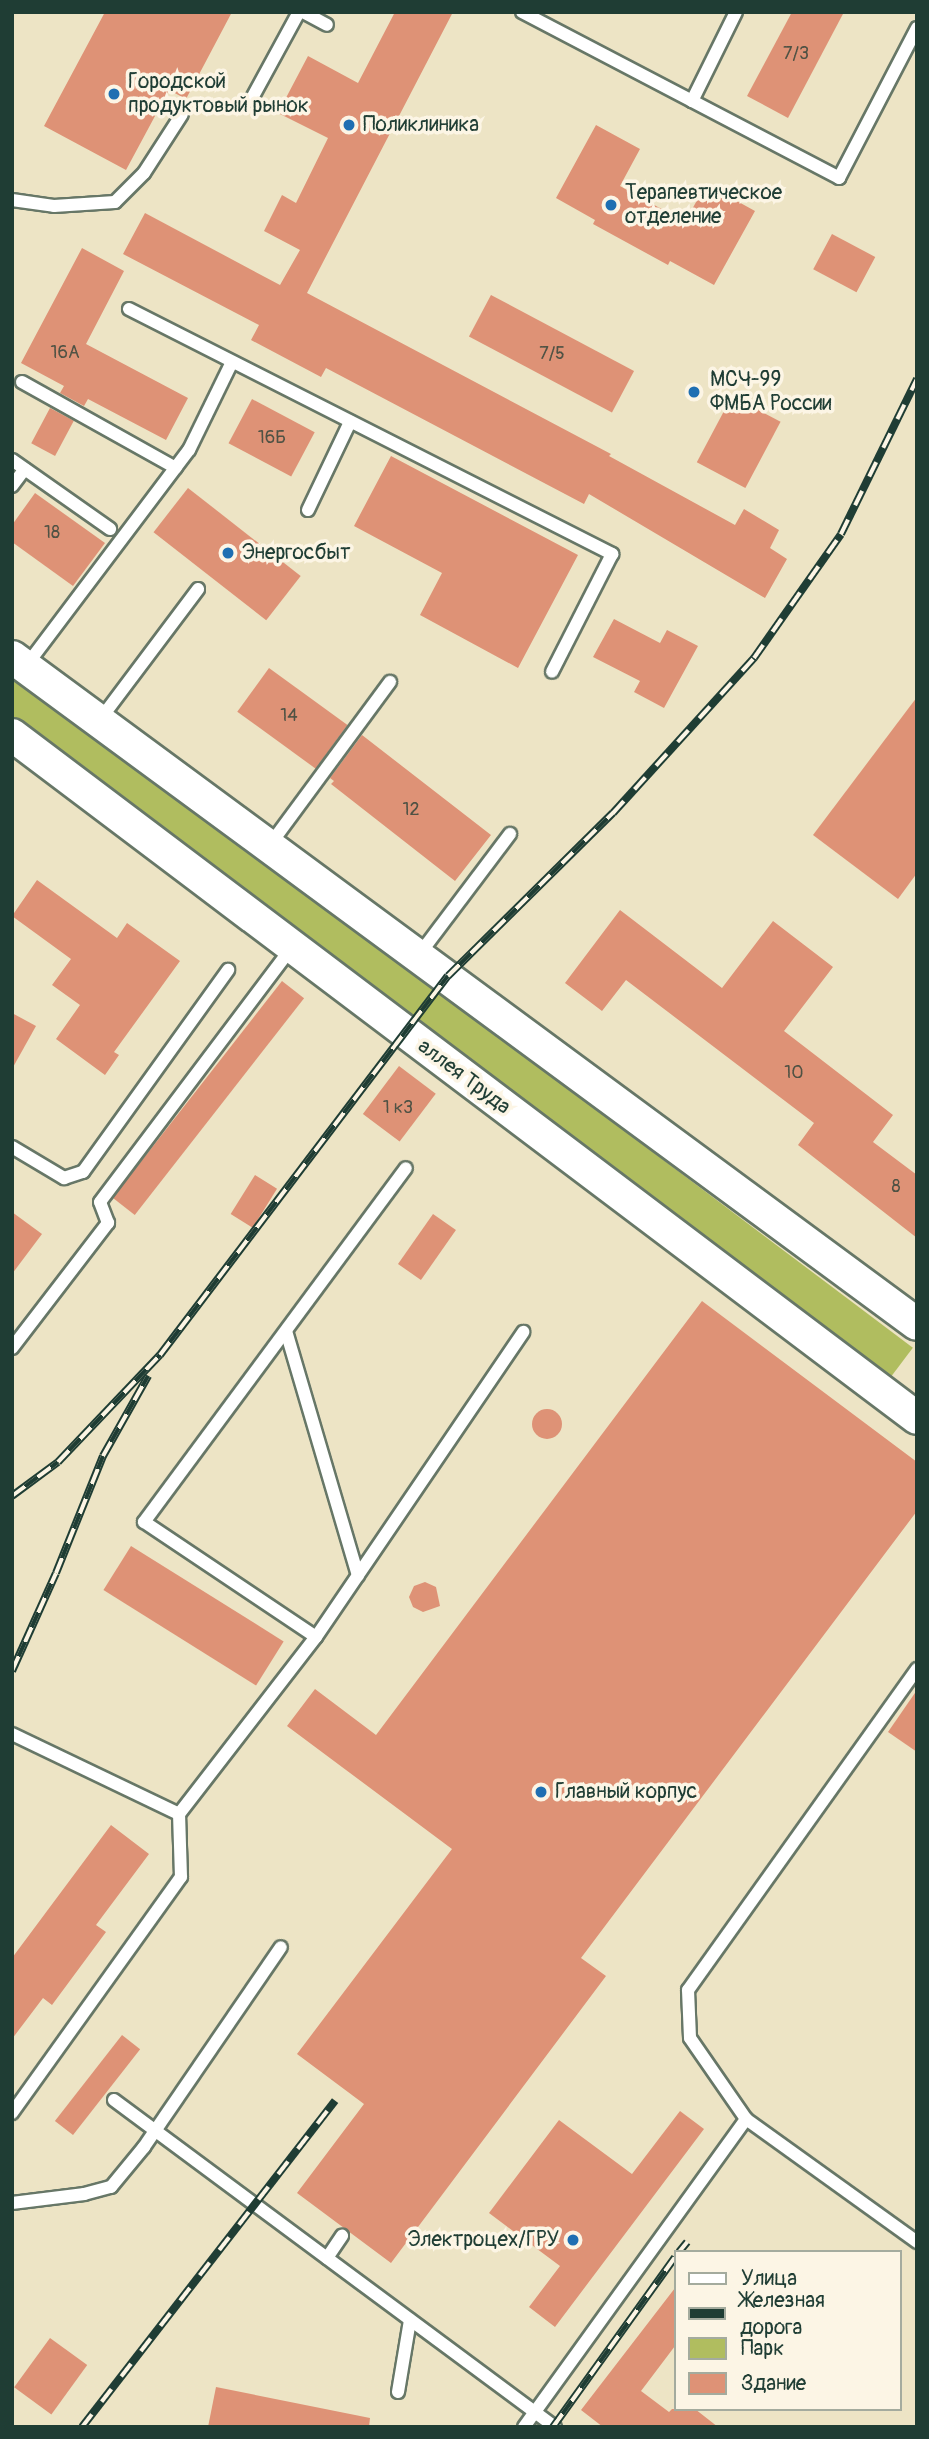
<!DOCTYPE html>
<html>
<head>
<meta charset="utf-8">
<style>
  body { margin:0 }
  #map { position:relative; width:929px; height:2439px; overflow:hidden; background:#ede4c5; font-family:Pangolin,sans-serif }
  div>[style] { position:absolute }
  .green>* { inset:0; background:#b0bd5f; transform-origin:0 0 }
  .building>* { inset:0; background:#de9276; transform-origin:0 0 }
  .round { border-radius:50% }
  .roads { filter:drop-shadow(2px 0 #677767) drop-shadow(-2px 0 #677767) drop-shadow(0 2px #677767) drop-shadow(0 -2px #677767) }
  .service>* { height:12px; margin:-6px; padding:0 6px; transform-origin:6px; border-radius:6px; background:#fff }
  .tertiary>* { height:32px; margin:-16px; padding:0 16px; transform-origin:16px; border-radius:16px; background:#fff }
  .rail>* { height:8px; margin-top:-4px; transform-origin:0; background:repeating-linear-gradient(90deg,#fcf5e5 0 16px,#1f3d34 0 32px); box-sizing:border-box; border-block:2px solid #1f3d34 }
  .dots>* { width:19px; height:19px; translate:-50% -50%; box-sizing:border-box; border:4px solid #fcf5e5; border-radius:50% }
  span { translate:-50% -50%; white-space:nowrap; text-align:center; line-height:1.15; -webkit-text-stroke:7px #fcf5e5; paint-order:stroke }
  .number-label { font-size:18px; color:#4f5244 }
  .number-label span { -webkit-text-stroke-width:0 }
  .poi-label { font-size:21px; color:#1f3d34 }
  .left { translate:0 -50%; text-align:left }
  .right { translate:-100% -50%; text-align:right }
  .street-label { font-size:21px; color:#1f3d34 }
  .frame { position:absolute; inset:0; border:14px solid #1f3d34; pointer-events:none }
  .legend { position:absolute; left:674px; top:2250px; width:228px; height:161px; box-sizing:border-box; background:#fcf5e5; border:2px solid #a4ab9e; margin:0; padding:9px 12px; list-style:none; font-size:21px; color:#1f3d34 }
  .legend li { display:flex; align-items:center; gap:14px; height:35px }
  .legend b { width:35px; border:2px solid #a4ab9e }
</style>
</head>
<body>
<div id="map">
  <div class="green">
    <i style="left:12px;top:669px;width:1128px;height:51px;rotate:37deg"></i>
  </div>
  <div class="building">
    <i style="clip-path:polygon(105px 12px,232px 12px,186px 99px,169px 90px,126px 170px,44px 126px)"></i>
    <i style="clip-path:polygon(395px 12px,453px 12px,307px 293px,611px 454px,609px 456px,735px 525px,744px 509px,779px 530px,770px 548px,787px 559px,765px 598px,589px 494px,584px 504px,326px 368px,321px 377px,251px 340px,259px 325px,123px 254px,145px 213px,280px 285px,300px 250px,264px 231px,282px 195px,296px 203px,328px 138px,278px 113px,308px 56px,358px 83px)"></i>
    <i style="clip-path:polygon(792px 12px,844px 12px,788px 118px,747px 96px)"></i>
    <i style="clip-path:polygon(596px 125px,640px 149px,620px 186px,685px 222px,706px 184px,755px 211px,714px 285px,670px 261px,668px 265px,593px 224px,595px 220px,556px 198px)"></i>
    <i style="left:832px;top:234px;width:49px;height:40px;rotate:28deg"></i>
    <i style="clip-path:polygon(82px 248px,124px 271px,86px 344px,188px 398px,166px 440px,88px 399px,84px 406px,60px 393px,64px 386px,21px 363px)"></i>
    <i style="left:491px;top:295px;width:162px;height:47px;rotate:28deg"></i>
    <i style="left:732px;top:396px;width:55px;height:75px;rotate:28deg"></i>
    <i style="left:252px;top:399px;width:71px;height:50px;rotate:28deg"></i>
    <i style="left:50px;top:408px;width:27px;height:40px;rotate:28deg"></i>
    <i style="clip-path:polygon(391px 456px,578px 555px,518px 668px,420px 615px,442px 573px,354px 526px)"></i>
    <i style="left:188px;top:488px;width:143px;height:56px;rotate:38deg"></i>
    <i style="clip-path:polygon(35px 493px,105px 543px,73px 586px,12px 542px,12px 525px)"></i>
    <i style="clip-path:polygon(614px 619px,660px 643px,667px 630px,698px 646px,664px 708px,634px 692px,640px 681px,593px 657px)"></i>
    <i style="left:269px;top:668px;width:97px;height:54px;rotate:36deg"></i>
    <i style="clip-path:polygon(917px 697px,917px 873px,898px 899px,813px 835px)"></i>
    <i style="clip-path:polygon(362px 735px,491px 835px,455px 881px,331px 784px,334px 781px,330px 778px)"></i>
    <i style="clip-path:polygon(37px 880px,117px 938px,127px 923px,180px 961px,114px 1052px,119px 1055px,105px 1075px,56px 1039px,80px 1005px,52px 985px,71px 959px,12px 916px)"></i>
    <i style="clip-path:polygon(620px 910px,722px 988px,773px 921px,833px 967px,784px 1031px,893px 1115px,873px 1142px,917px 1175px,917px 1238px,798px 1145px,814px 1123px,626px 980px,602px 1011px,565px 983px)"></i>
    <i style="left:282px;top:981px;width:28px;height:275px;rotate:38deg"></i>
    <i style="clip-path:polygon(12px 1013px,36px 1026px,12px 1069px)"></i>
    <i style="left:399px;top:1066px;width:46px;height:60px;rotate:37deg"></i>
    <i style="left:255px;top:1175px;width:26px;height:46px;rotate:32deg"></i>
    <i style="clip-path:polygon(12px 1212px,42px 1234px,12px 1274px)"></i>
    <i style="left:433px;top:1214px;width:28px;height:61px;rotate:35deg"></i>
    <i style="clip-path:polygon(702px 1301px,917px 1462px,917px 1511px,581px 1958px,606px 1976px,391px 2263px,297px 2193px,364px 2104px,297px 2054px,452px 1849px,287px 1726px,315px 1689px,376px 1735px)"></i>
    <i class="round" style="left:532px;top:1409px;width:30px;height:30px"></i>
    <i style="left:131px;top:1546px;width:180px;height:52px;rotate:32deg"></i>
    <i style="clip-path:polygon(425px 1582px,436px 1587px,440px 1606px,423px 1612px,413px 1607px,409px 1597px,414px 1586px)"></i>
    <i style="clip-path:polygon(917px 1690px,917px 1752px,888px 1732px)"></i>
    <i style="clip-path:polygon(111px 1825px,149px 1854px,96px 1925px,106px 1932px,52px 2005px,43px 1998px,12px 2039px,12px 1958px)"></i>
    <i style="left:122px;top:2035px;width:23px;height:109px;rotate:38deg"></i>
    <i style="clip-path:polygon(680px 2111px,704px 2129px,555px 2327px,529px 2307px,560px 2266px,489px 2213px,559px 2120px,632px 2174px)"></i>
    <i style="clip-path:polygon(675px 2288px,675px 2346px,641px 2391px,669px 2412px,672px 2409px,695px 2409px,718px 2427px,603px 2427px,581px 2410px)"></i>
    <i style="left:50px;top:2338px;width:46px;height:61px;rotate:36deg"></i>
    <i style="clip-path:polygon(216px 2387px,370px 2418px,369px 2427px,208px 2427px)"></i>
  </div>
  <div class="roads">
    <div class="service">
      <i style="left:303px;top:12px;width:27px;rotate:28deg"></i>
      <i style="left:522px;top:12px;width:358px;rotate:27.6deg"></i>
      <i style="left:839px;top:178px;width:169px;rotate:-62.5deg"></i>
      <i style="left:251px;top:100px;width:100px;rotate:-61.4deg"></i>
      <i style="left:692px;top:101px;width:99px;rotate:-63.7deg"></i>
      <i style="left:12px;top:200px;width:42px;rotate:8.1deg"></i>
      <i style="left:54px;top:206px;width:61px;rotate:-3.8deg"></i>
      <i style="left:115px;top:202px;width:41px;rotate:-45deg"></i>
      <i style="left:144px;top:173px;width:70px;rotate:-57.2deg"></i>
      <i style="left:129px;top:309px;width:542px;rotate:26.9deg"></i>
      <i style="left:612px;top:554px;width:132px;rotate:117deg"></i>
      <i style="left:22px;top:382px;width:176px;rotate:29.2deg"></i>
      <i style="left:12px;top:460px;width:120px;rotate:35.1deg"></i>
      <i style="left:12px;top:486px;width:21px;rotate:-53deg"></i>
      <i style="left:308px;top:510px;width:98px;rotate:-64.5deg"></i>
      <i style="left:26px;top:666px;width:271px;rotate:-53deg"></i>
      <i style="left:189px;top:450px;width:98px;rotate:-64deg"></i>
      <i style="left:99px;top:721px;width:165px;rotate:-53.1deg"></i>
      <i style="left:269px;top:846px;width:204px;rotate:-53.6deg"></i>
      <i style="left:418px;top:956px;width:153px;rotate:-53deg"></i>
      <i style="left:12px;top:1147px;width:61px;rotate:30.8deg"></i>
      <i style="left:64px;top:1178px;width:20px;rotate:-18deg"></i>
      <i style="left:83px;top:1172px;width:249px;rotate:-54.3deg"></i>
      <i style="left:286px;top:1331px;width:255px;rotate:73.6deg"></i>
      <i style="left:12px;top:1348px;width:158px;rotate:-52.5deg"></i>
      <i style="left:108px;top:1223px;width:22px;rotate:-111deg"></i>
      <i style="left:100px;top:1202px;width:319px;rotate:-53deg"></i>
      <i style="left:316px;top:1637px;width:369px;rotate:-55.8deg"></i>
      <i style="left:917px;top:1669px;width:394px;rotate:125.5deg"></i>
      <i style="left:688px;top:1990px;width:48px;rotate:87.6deg"></i>
      <i style="left:690px;top:2038px;width:98px;rotate:55.3deg"></i>
      <i style="left:746px;top:2119px;width:211px;rotate:35.7deg"></i>
      <i style="left:12px;top:1734px;width:185px;rotate:25.6deg"></i>
      <i style="left:114px;top:2100px;width:549px;rotate:36.56deg"></i>
      <i style="left:12px;top:2113px;width:290px;rotate:-54.4deg"></i>
      <i style="left:181px;top:1877px;width:63px;rotate:-91.8deg"></i>
      <i style="left:179px;top:1814px;width:224px;rotate:-52.3deg"></i>
      <i style="left:316px;top:1637px;width:207px;rotate:-146.2deg"></i>
      <i style="left:144px;top:1522px;width:440px;rotate:-53.5deg"></i>
      <i style="left:12px;top:2203px;width:73px;rotate:-7.1deg"></i>
      <i style="left:84px;top:2194px;width:28px;rotate:-15deg"></i>
      <i style="left:111px;top:2187px;width:52px;rotate:-50.5deg"></i>
      <i style="left:144px;top:2147px;width:242px;rotate:-55.6deg"></i>
      <i style="left:327px;top:2258px;width:27px;rotate:-56deg"></i>
      <i style="left:398px;top:2392px;width:73px;rotate:-80.5deg"></i>
      <i style="left:524px;top:2427px;width:380px;rotate:-54.2deg"></i>
    </div>
    <div class="tertiary">
      <i style="left:12px;top:657px;width:1124px;rotate:36.39deg"></i>
      <i style="left:12px;top:735px;width:1134px;rotate:37.04deg"></i>
    </div>
  </div>
  <div class="rail">
    <i style="left:12px;top:1496px;width:57px;rotate:-36.5deg"></i>
    <i style="left:58px;top:1462px;width:148px;rotate:-46.4deg"></i>
    <i style="left:160px;top:1355px;width:476px;rotate:-52.8deg"></i>
    <i style="left:448px;top:976px;width:232px;rotate:-44.7deg"></i>
    <i style="left:613px;top:813px;width:210px;rotate:-47.7deg"></i>
    <i style="left:754px;top:658px;width:151px;rotate:-54.9deg"></i>
    <i style="left:841px;top:534px;width:173px;rotate:-63.9deg"></i>
    <i style="left:12px;top:1671px;width:107px;rotate:-65.8deg"></i>
    <i style="left:56px;top:1573px;width:126px;rotate:-68.1deg"></i>
    <i style="left:103px;top:1456px;width:92px;rotate:-60.6deg"></i>
    <i style="left:679px;top:2252px;width:13px;rotate:-51deg"></i>
    <i style="left:82px;top:2427px;width:413px;rotate:-52.2deg"></i>
    <i style="left:553px;top:2427px;width:209px;rotate:-54.3deg"></i>
  </div>
  <div class="dots">
    <i style="left:114px;top:94px;background:#1f6fb2"></i>
    <i style="left:349px;top:125px;background:#1f6fb2"></i>
    <i style="left:611px;top:205px;background:#1f6fb2"></i>
    <i style="left:694px;top:392px;background:#1f6fb2"></i>
    <i style="left:228px;top:553px;background:#1f6fb2"></i>
    <i style="left:541px;top:1792px;background:#1f6fb2"></i>
    <i style="left:573px;top:2240px;background:#1f6fb2"></i>
  </div>
  <div class="number-label">
    <span style="left:796px;top:54px">7/3</span>
    <span style="left:65px;top:353px">16А</span>
    <span style="left:552px;top:354px">7/5</span>
    <span style="left:272px;top:438px">16Б</span>
    <span style="left:52px;top:533px">18</span>
    <span style="left:289px;top:716px">14</span>
    <span style="left:411px;top:810px">12</span>
    <span style="left:794px;top:1073px">10</span>
    <span style="left:398px;top:1108px">1 к3</span>
    <span style="left:896px;top:1187px">8</span>
  </div>
  <div class="poi-label">
    <span class="left" style="left:128px;top:94px">Городской<br>продуктовый рынок</span>
    <span class="left" style="left:363px;top:125px">Поликлиника</span>
    <span class="left" style="left:625px;top:205px">Терапевтическое<br>отделение</span>
    <span class="left" style="left:710px;top:392px">МСЧ-99<br>ФМБА России</span>
    <span class="left" style="left:242px;top:553px">Энергосбыт</span>
    <span class="left" style="left:555px;top:1792px">Главный корпус</span>
    <span class="right" style="left:559px;top:2240px">Электроцех/ГРУ</span>
  </div>
  <div class="street-label">
    <span style="left:464px;top:1077px;rotate:37deg">аллея Труда</span>
  </div>
  <div class="frame"></div>
  <ul class="legend">
  <li><b style="height:9px;background:#fff"></b>Улица</li>
  <li><b style="height:9px;background:#1f3d34"></b>Железная дорога</li>
  <li><b style="height:19px;background:#b0bd5f"></b>Парк</li>
  <li><b style="height:19px;background:#de9276"></b>Здание</li>
  </ul>
</div>
</body>
</html>
